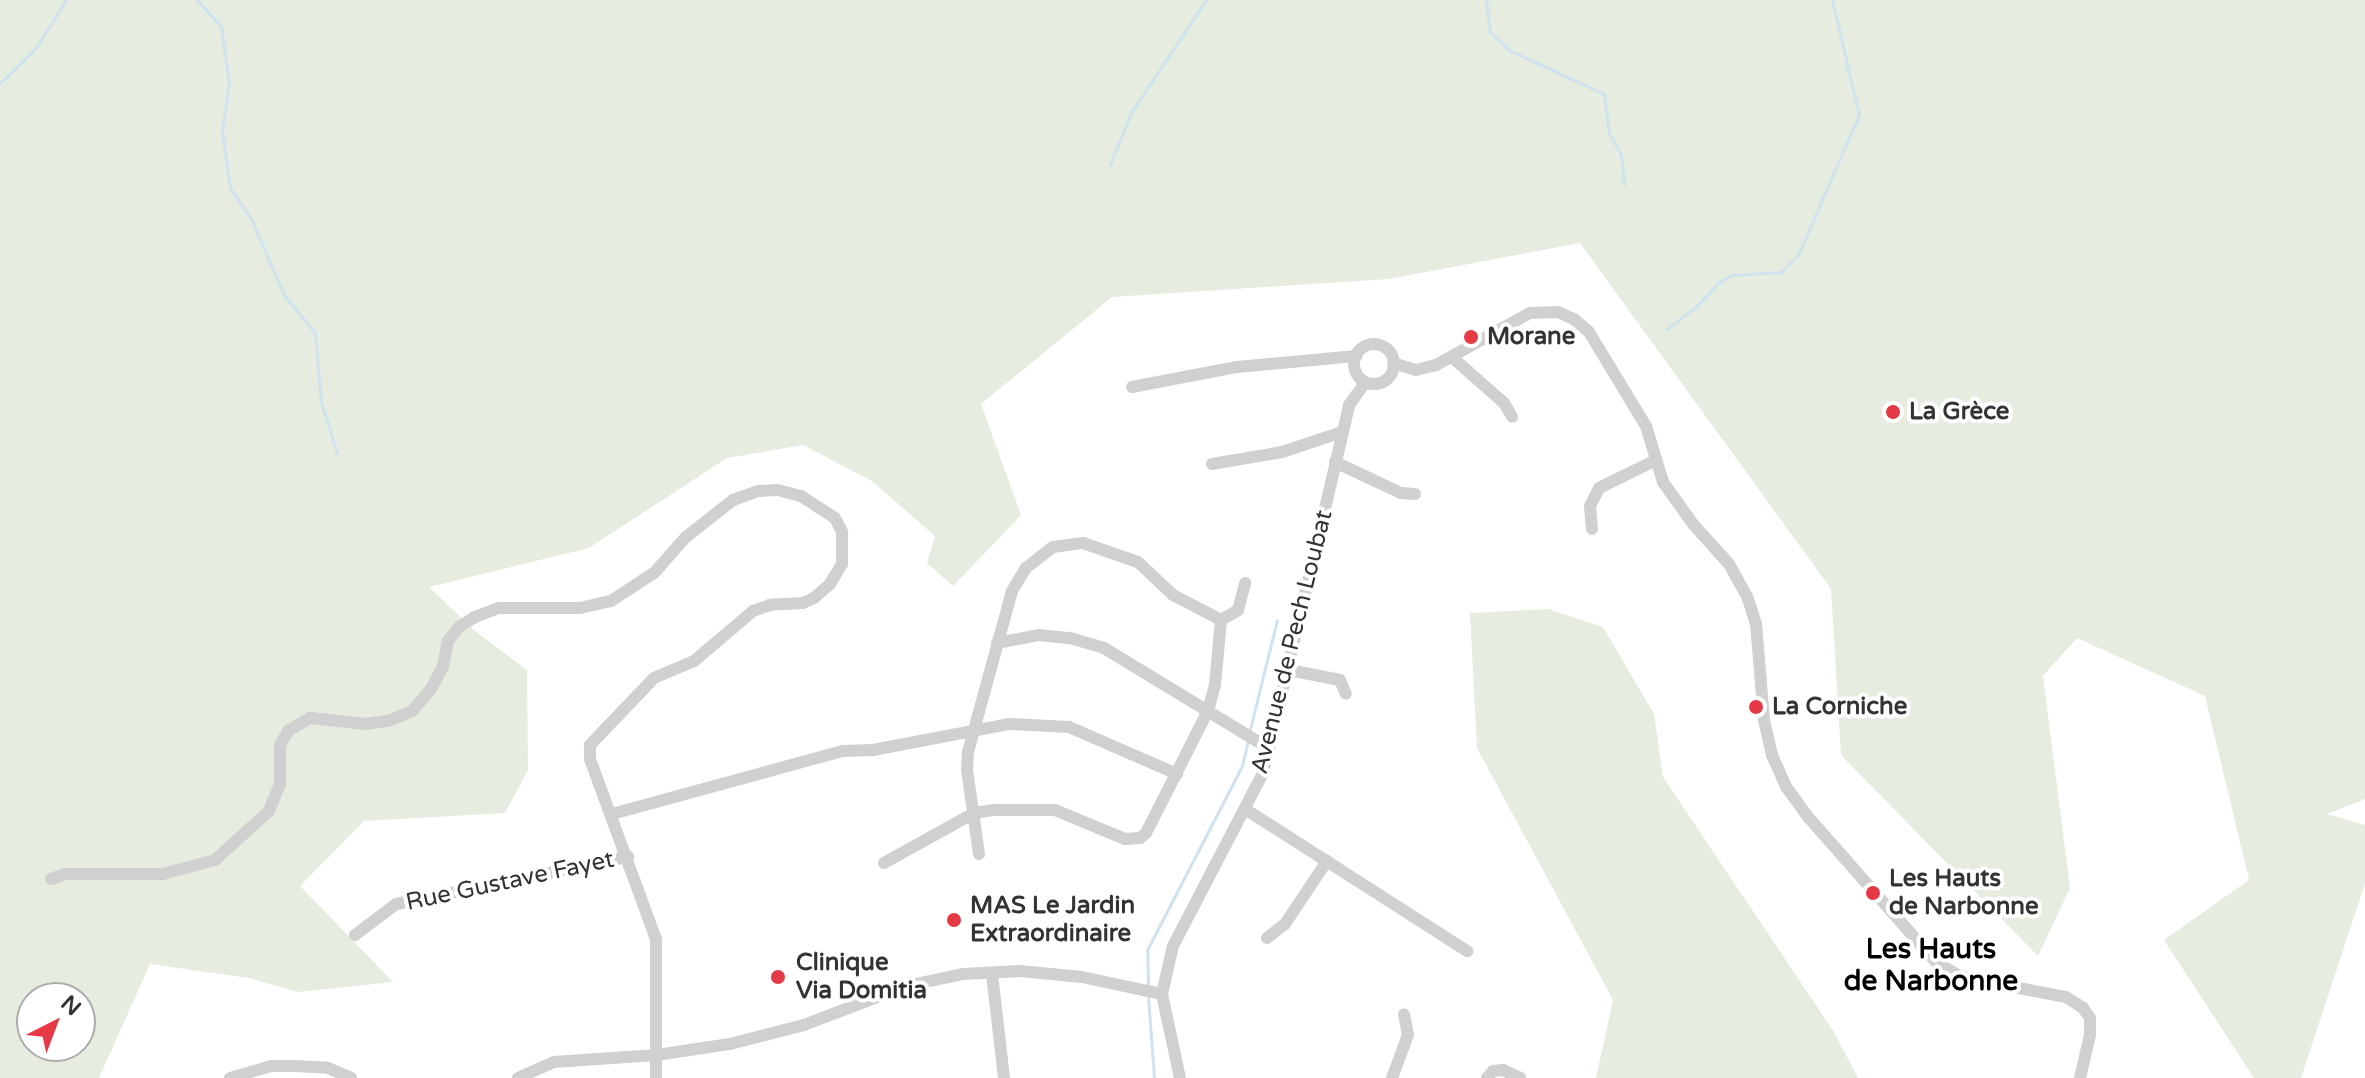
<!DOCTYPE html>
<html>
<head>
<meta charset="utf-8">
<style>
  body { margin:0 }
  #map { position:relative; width:2365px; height:1078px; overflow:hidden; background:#fff; font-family:"Varela Round",sans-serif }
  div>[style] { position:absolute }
  .green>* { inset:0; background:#e6ecdf }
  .stream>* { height:3px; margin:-1.5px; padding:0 1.5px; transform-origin:1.5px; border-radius:1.5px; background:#cfe2ee }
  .street>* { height:12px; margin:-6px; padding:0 6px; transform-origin:6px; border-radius:6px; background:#d0d0d0 }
  .street>.ring { margin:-6px; padding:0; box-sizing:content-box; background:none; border:12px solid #d0d0d0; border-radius:50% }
  .dots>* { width:22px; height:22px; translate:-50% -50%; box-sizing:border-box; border:4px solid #fff; border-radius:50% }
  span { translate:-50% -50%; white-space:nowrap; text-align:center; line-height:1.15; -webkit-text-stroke:8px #fff; paint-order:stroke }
  .poi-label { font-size:24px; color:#333; font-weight:700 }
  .left { translate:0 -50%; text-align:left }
  .street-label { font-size:24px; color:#333 }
  .quarter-label { font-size:28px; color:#000; font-weight:700 }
  .north { position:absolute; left:16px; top:982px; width:80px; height:80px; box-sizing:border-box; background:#fff; border:2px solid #adadad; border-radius:50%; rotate:42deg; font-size:22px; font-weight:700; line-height:32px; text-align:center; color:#333 }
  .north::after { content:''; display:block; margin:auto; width:28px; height:36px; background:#e63946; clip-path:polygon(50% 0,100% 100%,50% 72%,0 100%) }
</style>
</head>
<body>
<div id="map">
  <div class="green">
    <i style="clip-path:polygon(evenodd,0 0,2365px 0,2365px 799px,2327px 814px,2365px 825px,2365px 883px,2301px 1078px,2254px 1078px,2164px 940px,2249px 880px,2205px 696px,2077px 638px,2043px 676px,2070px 888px,2038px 956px,1841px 755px,1831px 589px,1580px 243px,1389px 279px,1112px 297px,981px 404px,1021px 515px,953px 586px,927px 563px,935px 536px,872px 481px,803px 445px,727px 458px,589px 548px,429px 587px,475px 631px,527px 670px,528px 770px,505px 813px,364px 821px,300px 886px,393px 982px,298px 992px,249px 978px,150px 964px,99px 1078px,0 1078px,0 0,32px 998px,80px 998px,80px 1046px,32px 1046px,32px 998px)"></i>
    <i style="clip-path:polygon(1548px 609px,1603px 627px,1654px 714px,1663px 777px,1834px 1032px,1858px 1078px,1596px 1078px,1613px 1000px,1477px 748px,1470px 613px)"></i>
  </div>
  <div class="stream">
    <i style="left:197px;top:0;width:36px;rotate:48deg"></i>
    <i style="left:221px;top:27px;width:57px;rotate:81.9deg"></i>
    <i style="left:229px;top:83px;width:49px;rotate:98.3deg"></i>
    <i style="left:222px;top:131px;width:58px;rotate:82deg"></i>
    <i style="left:230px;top:188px;width:40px;rotate:56deg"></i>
    <i style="left:252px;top:221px;width:81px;rotate:66.6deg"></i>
    <i style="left:284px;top:295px;width:49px;rotate:50.8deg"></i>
    <i style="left:315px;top:333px;width:69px;rotate:85deg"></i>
    <i style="left:321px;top:402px;width:53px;rotate:72.6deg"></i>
    <i style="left:1486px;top:0;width:32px;rotate:83deg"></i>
    <i style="left:1490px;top:32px;width:26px;rotate:43deg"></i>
    <i style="left:1509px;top:50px;width:105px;rotate:24.9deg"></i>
    <i style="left:1604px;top:94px;width:39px;rotate:83deg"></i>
    <i style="left:1609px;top:133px;width:25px;rotate:61deg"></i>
    <i style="left:1621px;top:155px;width:30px;rotate:84deg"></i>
    <i style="left:0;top:83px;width:49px;rotate:-44.2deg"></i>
    <i style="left:35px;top:49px;width:58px;rotate:-57.7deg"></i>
    <i style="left:1110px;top:164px;width:55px;rotate:-67.6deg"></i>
    <i style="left:1131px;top:113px;width:136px;rotate:-56.4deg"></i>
    <i style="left:1667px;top:329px;width:39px;rotate:-38deg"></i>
    <i style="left:1698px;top:305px;width:30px;rotate:-48deg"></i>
    <i style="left:1718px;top:283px;width:16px;rotate:-30deg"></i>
    <i style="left:1732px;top:275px;width:49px;rotate:-3.5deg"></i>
    <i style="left:1781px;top:272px;width:24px;rotate:-45deg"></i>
    <i style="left:1798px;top:255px;width:153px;rotate:-66.5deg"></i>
    <i style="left:1859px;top:115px;width:118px;rotate:-103.2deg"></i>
    <i style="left:1249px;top:733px;width:116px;rotate:-76.1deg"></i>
    <i style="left:1148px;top:989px;width:39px;rotate:-91deg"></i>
    <i style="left:1147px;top:950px;width:207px;rotate:-62.7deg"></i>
    <i style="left:1242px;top:766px;width:27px;rotate:-77deg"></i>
    <i style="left:1148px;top:996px;width:82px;rotate:85.8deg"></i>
  </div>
  <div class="street">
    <i class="ring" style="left:1354px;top:344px;width:28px;height:28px"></i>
    <i style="left:1453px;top:358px;width:68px;rotate:41.4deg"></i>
    <i style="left:1504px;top:403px;width:16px;rotate:60deg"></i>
    <i style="left:1393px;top:363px;width:24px;rotate:17deg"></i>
    <i style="left:1416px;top:370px;width:21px;rotate:-14deg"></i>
    <i style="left:1436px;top:365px;width:107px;rotate:-29deg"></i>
    <i style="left:1530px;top:313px;width:28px;rotate:-2deg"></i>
    <i style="left:1558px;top:312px;width:17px;rotate:24deg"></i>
    <i style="left:1574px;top:319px;width:20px;rotate:41deg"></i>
    <i style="left:1589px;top:332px;width:110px;rotate:58.8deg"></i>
    <i style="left:1646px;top:426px;width:59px;rotate:73.1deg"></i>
    <i style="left:1663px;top:482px;width:52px;rotate:54.5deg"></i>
    <i style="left:1693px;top:524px;width:54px;rotate:48deg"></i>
    <i style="left:1729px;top:564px;width:37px;rotate:61deg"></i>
    <i style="left:1747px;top:596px;width:29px;rotate:72deg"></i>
    <i style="left:1756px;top:624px;width:96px;rotate:85.2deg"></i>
    <i style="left:1764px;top:720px;width:36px;rotate:77deg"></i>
    <i style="left:1772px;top:755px;width:36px;rotate:66deg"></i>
    <i style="left:1787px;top:788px;width:37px;rotate:54deg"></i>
    <i style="left:1809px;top:818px;width:192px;rotate:48.6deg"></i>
    <i style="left:1936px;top:962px;width:29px;rotate:31deg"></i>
    <i style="left:1961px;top:977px;width:107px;rotate:10.8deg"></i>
    <i style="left:2066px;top:997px;width:20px;rotate:33deg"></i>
    <i style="left:2083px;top:1008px;width:12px;rotate:55deg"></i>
    <i style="left:2090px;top:1018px;width:17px;rotate:90deg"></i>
    <i style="left:2090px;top:1035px;width:44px;rotate:103.1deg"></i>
    <i style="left:1132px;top:387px;width:107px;rotate:-10.8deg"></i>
    <i style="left:1237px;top:367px;width:120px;rotate:-5.3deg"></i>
    <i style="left:1335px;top:462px;width:73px;rotate:25.2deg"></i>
    <i style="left:1401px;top:493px;width:14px;rotate:4deg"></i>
    <i style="left:1212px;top:464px;width:71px;rotate:-9.7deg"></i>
    <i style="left:1282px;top:452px;width:63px;rotate:-18.4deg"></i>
    <i style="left:1592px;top:529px;width:23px;rotate:-95deg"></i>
    <i style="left:1590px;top:506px;width:20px;rotate:-63deg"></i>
    <i style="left:1599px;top:488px;width:61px;rotate:-26.1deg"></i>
    <i style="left:997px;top:643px;width:43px;rotate:-10.8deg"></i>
    <i style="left:1039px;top:635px;width:31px;rotate:6deg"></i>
    <i style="left:1070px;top:638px;width:35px;rotate:16deg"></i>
    <i style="left:1104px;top:648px;width:194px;rotate:31.3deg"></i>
    <i style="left:1289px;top:670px;width:52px;rotate:11.1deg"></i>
    <i style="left:1340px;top:680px;width:15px;rotate:67deg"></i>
    <i style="left:1245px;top:809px;width:264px;rotate:32.6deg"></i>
    <i style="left:612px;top:814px;width:239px;rotate:-15.3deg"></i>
    <i style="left:843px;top:751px;width:30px;rotate:-2deg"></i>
    <i style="left:873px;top:750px;width:138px;rotate:-10.8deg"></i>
    <i style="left:1009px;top:724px;width:60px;rotate:2.9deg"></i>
    <i style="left:1069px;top:727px;width:118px;rotate:23.5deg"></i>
    <i style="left:979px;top:854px;width:85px;rotate:-98.1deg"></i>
    <i style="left:967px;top:770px;width:18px;rotate:-87deg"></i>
    <i style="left:968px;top:752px;width:167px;rotate:-74.7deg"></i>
    <i style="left:1012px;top:591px;width:27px;rotate:-59deg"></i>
    <i style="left:1026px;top:568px;width:34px;rotate:-38deg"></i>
    <i style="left:1053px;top:547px;width:30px;rotate:-8deg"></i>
    <i style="left:1083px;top:543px;width:58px;rotate:19.1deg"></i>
    <i style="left:1138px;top:562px;width:48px;rotate:43.3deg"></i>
    <i style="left:1173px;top:595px;width:54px;rotate:27.5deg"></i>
    <i style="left:1221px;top:620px;width:20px;rotate:-30deg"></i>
    <i style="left:1238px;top:610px;width:28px;rotate:-75deg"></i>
    <i style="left:884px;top:863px;width:103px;rotate:-29.1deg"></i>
    <i style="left:974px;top:813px;width:20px;rotate:-9deg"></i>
    <i style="left:994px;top:810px;width:61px"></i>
    <i style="left:1055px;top:810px;width:76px;rotate:22.5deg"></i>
    <i style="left:1125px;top:839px;width:15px;rotate:-4deg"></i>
    <i style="left:1140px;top:838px;width:8px;rotate:-40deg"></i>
    <i style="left:1146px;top:833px;width:137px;rotate:-63.1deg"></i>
    <i style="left:1208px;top:711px;width:27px;rotate:-75deg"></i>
    <i style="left:1215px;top:685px;width:65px;rotate:-84.7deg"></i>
    <i style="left:51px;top:879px;width:15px;rotate:-20deg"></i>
    <i style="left:65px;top:874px;width:98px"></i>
    <i style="left:163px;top:874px;width:54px;rotate:-15.1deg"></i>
    <i style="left:215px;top:860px;width:73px;rotate:-42.2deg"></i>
    <i style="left:269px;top:811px;width:29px;rotate:-68deg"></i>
    <i style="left:280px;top:784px;width:39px;rotate:-90deg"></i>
    <i style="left:280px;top:745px;width:16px;rotate:-60deg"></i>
    <i style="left:288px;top:731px;width:26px;rotate:-31deg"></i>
    <i style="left:310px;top:718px;width:56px;rotate:6.1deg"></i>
    <i style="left:366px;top:724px;width:25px;rotate:-9deg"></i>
    <i style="left:391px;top:720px;width:23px;rotate:-23deg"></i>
    <i style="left:412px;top:711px;width:29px;rotate:-49deg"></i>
    <i style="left:431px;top:689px;width:26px;rotate:-62deg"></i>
    <i style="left:443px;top:666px;width:25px;rotate:-79deg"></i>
    <i style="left:448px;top:641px;width:18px;rotate:-52deg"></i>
    <i style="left:459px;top:627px;width:19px;rotate:-32deg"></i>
    <i style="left:475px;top:617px;width:26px;rotate:-21deg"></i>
    <i style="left:499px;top:608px;width:81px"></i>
    <i style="left:580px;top:608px;width:32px;rotate:-13deg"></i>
    <i style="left:611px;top:601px;width:51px;rotate:-33.1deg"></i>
    <i style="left:654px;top:573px;width:48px;rotate:-48.4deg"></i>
    <i style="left:686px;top:537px;width:60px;rotate:-38.2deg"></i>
    <i style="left:733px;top:500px;width:27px;rotate:-20deg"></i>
    <i style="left:758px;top:491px;width:20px;rotate:-3deg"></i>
    <i style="left:778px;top:490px;width:24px;rotate:15deg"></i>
    <i style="left:801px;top:496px;width:40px;rotate:32.9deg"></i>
    <i style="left:835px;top:518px;width:16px;rotate:63deg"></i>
    <i style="left:842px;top:532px;width:32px;rotate:90deg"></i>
    <i style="left:842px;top:564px;width:23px;rotate:121deg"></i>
    <i style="left:830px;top:584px;width:21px;rotate:139deg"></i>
    <i style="left:814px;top:598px;width:12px;rotate:156deg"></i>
    <i style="left:803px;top:603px;width:33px;rotate:177deg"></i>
    <i style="left:770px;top:605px;width:18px;rotate:161deg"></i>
    <i style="left:753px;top:611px;width:77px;rotate:139.7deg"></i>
    <i style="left:694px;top:661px;width:43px;rotate:157deg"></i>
    <i style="left:654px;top:678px;width:93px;rotate:133.7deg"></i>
    <i style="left:590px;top:745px;width:14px;rotate:90deg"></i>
    <i style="left:590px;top:759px;width:192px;rotate:69.9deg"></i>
    <i style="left:656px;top:939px;width:139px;rotate:90deg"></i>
    <i style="left:355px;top:935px;width:51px;rotate:-37.1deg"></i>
    <i style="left:396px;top:904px;width:237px;rotate:-11.5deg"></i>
    <i style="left:1267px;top:938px;width:23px;rotate:-38deg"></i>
    <i style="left:1285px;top:924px;width:76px;rotate:-56.3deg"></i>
    <i style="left:992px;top:974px;width:105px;rotate:83.4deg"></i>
    <i style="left:230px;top:1078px;width:43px;rotate:-16.3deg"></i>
    <i style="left:271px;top:1066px;width:24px"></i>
    <i style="left:295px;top:1066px;width:33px;rotate:3deg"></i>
    <i style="left:328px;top:1068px;width:25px;rotate:23deg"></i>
    <i style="left:518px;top:1078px;width:39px;rotate:-24deg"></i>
    <i style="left:554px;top:1062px;width:103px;rotate:-3.9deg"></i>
    <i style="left:657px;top:1055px;width:74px;rotate:-8.6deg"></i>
    <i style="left:730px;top:1044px;width:76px;rotate:-14.4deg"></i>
    <i style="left:804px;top:1025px;width:109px;rotate:-20.9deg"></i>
    <i style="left:906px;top:986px;width:58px;rotate:-11.9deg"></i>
    <i style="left:963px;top:974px;width:57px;rotate:-3deg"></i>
    <i style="left:1020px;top:971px;width:62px;rotate:5.5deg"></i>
    <i style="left:1082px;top:977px;width:82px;rotate:12deg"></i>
    <i style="left:1180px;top:1078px;width:86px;rotate:-102.1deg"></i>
    <i style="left:1162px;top:994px;width:49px;rotate:-77.1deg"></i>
    <i style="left:1173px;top:946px;width:195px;rotate:-62.5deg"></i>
    <i style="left:1263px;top:773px;width:378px;rotate:-76.8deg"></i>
    <i style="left:1349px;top:405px;width:27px;rotate:-54deg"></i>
    <i style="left:1392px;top:1078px;width:46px;rotate:-69.6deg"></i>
    <i style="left:1408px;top:1035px;width:21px;rotate:-101deg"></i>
    <i style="left:1487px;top:1078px;width:9px;rotate:-49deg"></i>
    <i style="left:1493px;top:1071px;width:10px;rotate:-6deg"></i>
    <i style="left:1503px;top:1070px;width:19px;rotate:25deg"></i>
  </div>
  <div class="dots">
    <i style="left:1471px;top:337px;background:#e63946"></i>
    <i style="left:1893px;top:412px;background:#e63946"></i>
    <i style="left:1756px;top:707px;background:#e63946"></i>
    <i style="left:1873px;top:893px;background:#e63946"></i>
    <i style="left:954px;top:920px;background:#e63946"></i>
    <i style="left:778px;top:977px;background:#e63946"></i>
  </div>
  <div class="poi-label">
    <span class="left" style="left:1487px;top:337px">Morane</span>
    <span class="left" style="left:1909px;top:412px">La Grèce</span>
    <span class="left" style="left:1772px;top:707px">La Corniche</span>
    <span class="left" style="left:1889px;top:893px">Les Hauts<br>de Narbonne</span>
    <span class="left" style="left:970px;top:920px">MAS Le Jardin<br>Extraordinaire</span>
    <span class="left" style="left:796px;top:977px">Clinique<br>Via Domitia</span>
  </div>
  <div class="street-label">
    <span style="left:1292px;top:642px;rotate:-76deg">Avenue de Pech Loubat</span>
    <span style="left:510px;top:881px;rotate:-12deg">Rue Gustave Fayet</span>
  </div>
  <div class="quarter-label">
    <span style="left:1931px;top:965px">Les Hauts<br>de Narbonne</span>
  </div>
  <div class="north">N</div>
</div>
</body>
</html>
